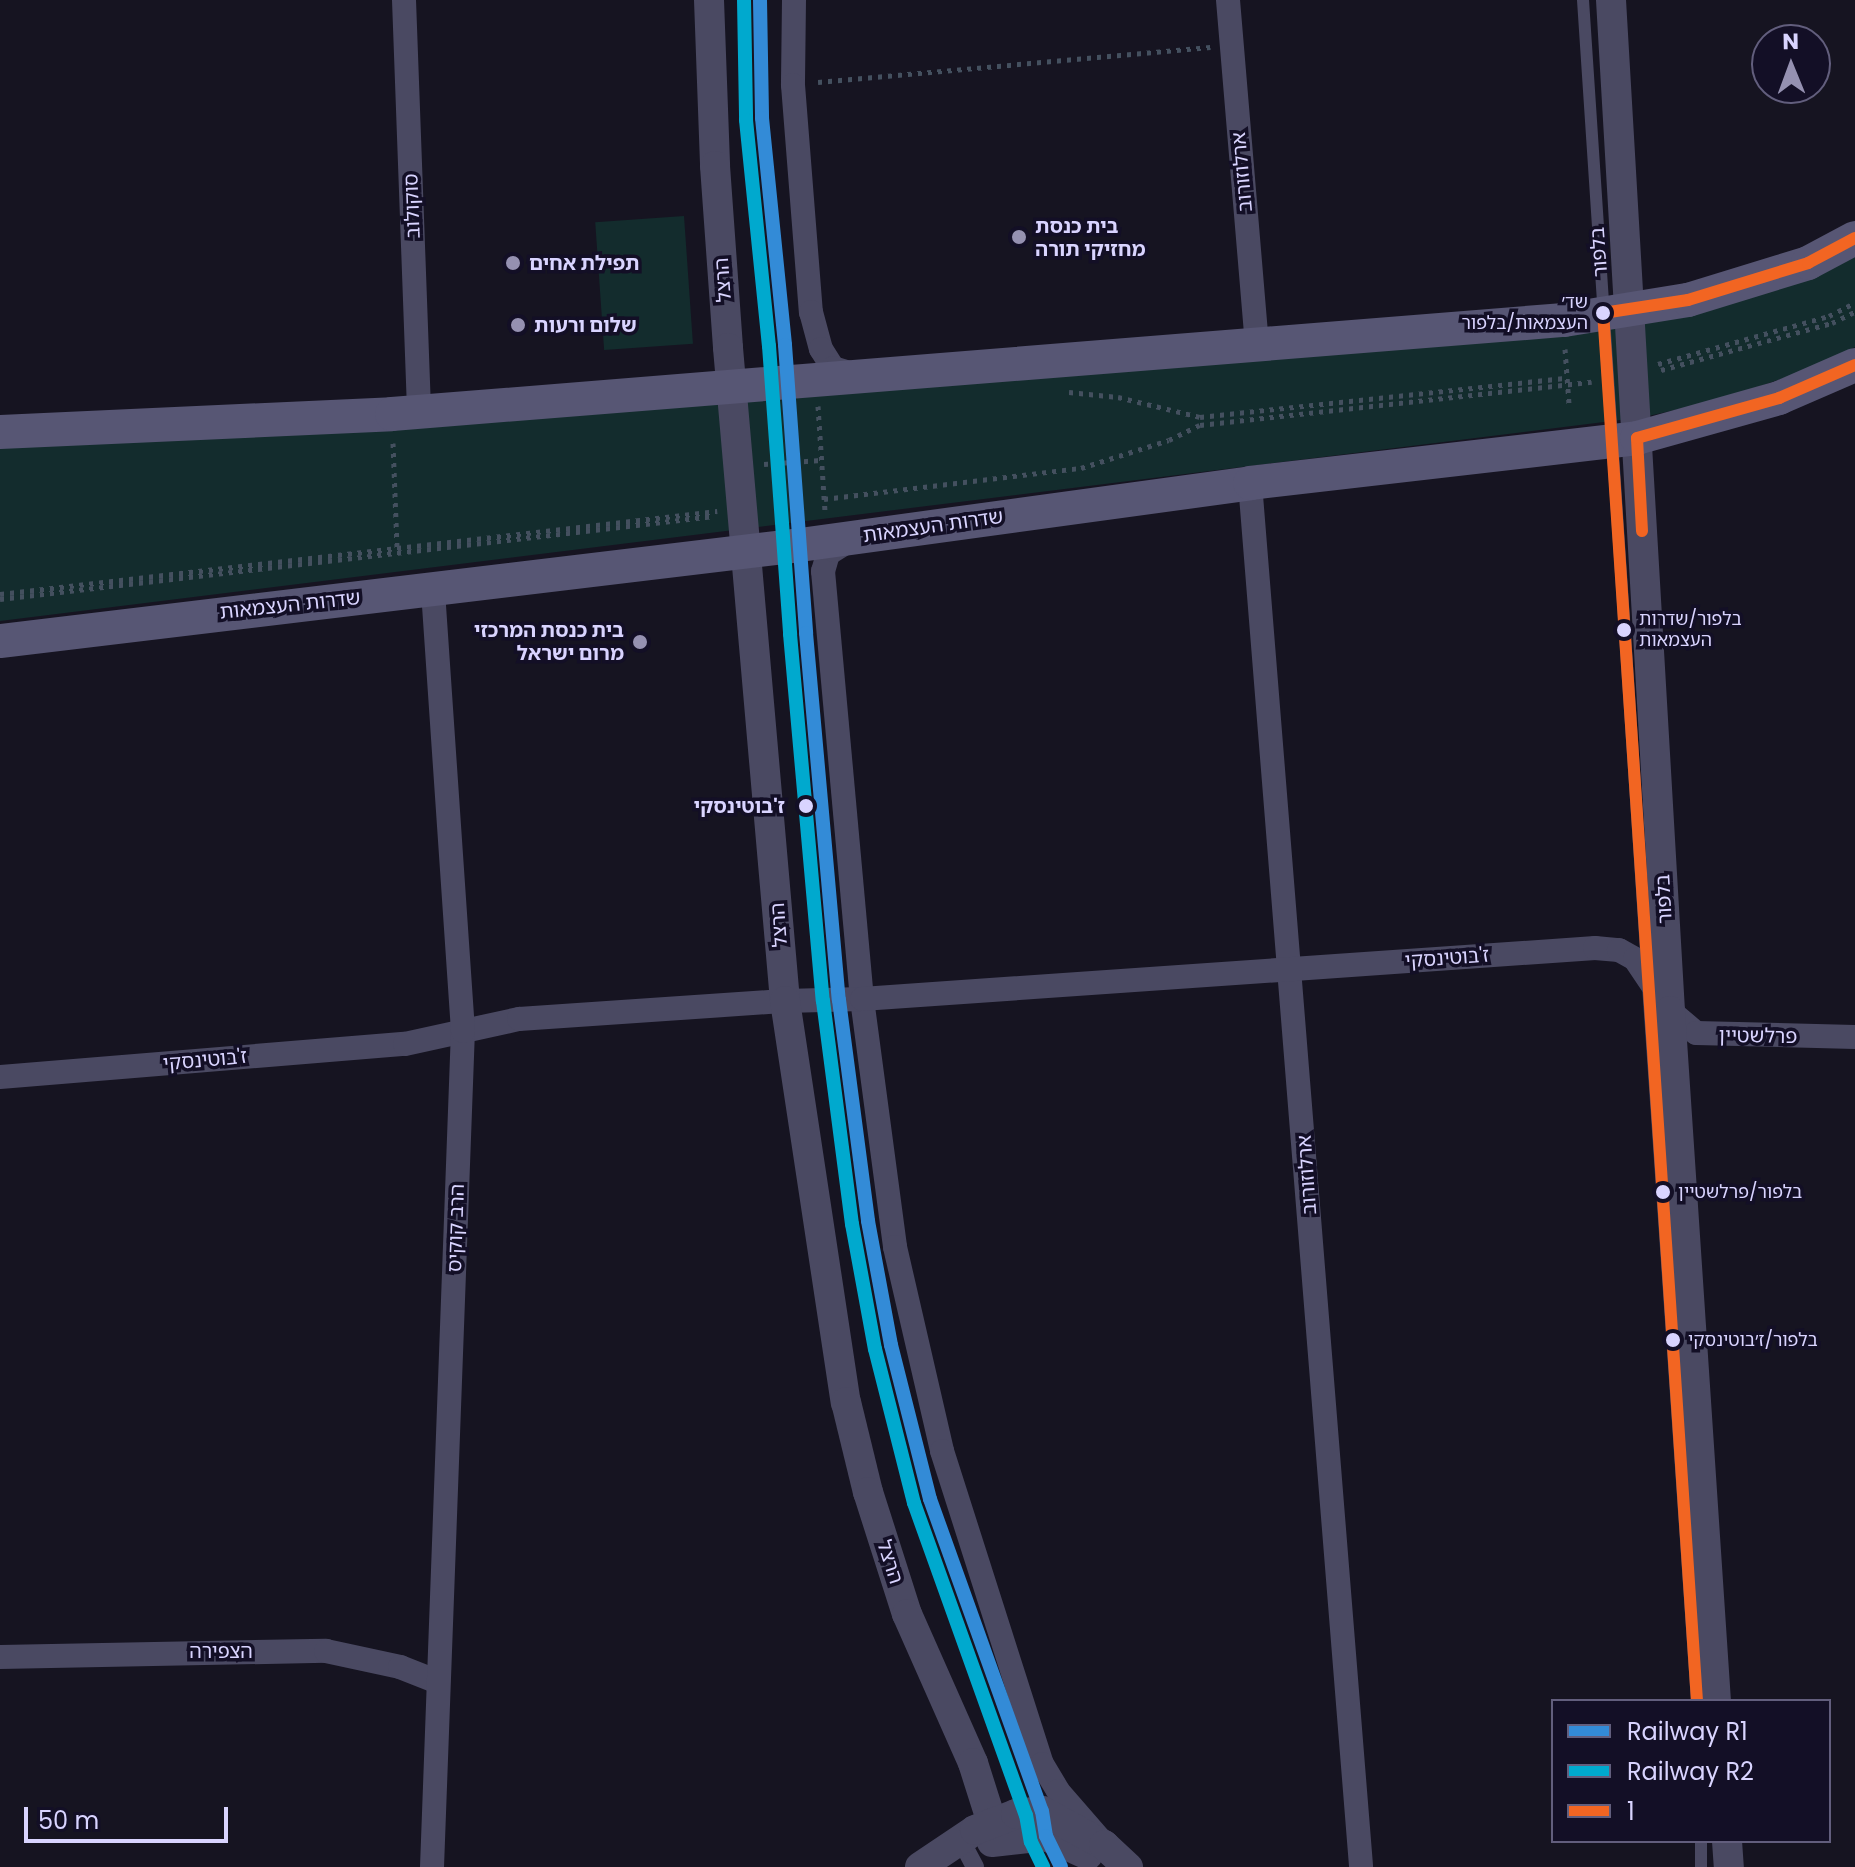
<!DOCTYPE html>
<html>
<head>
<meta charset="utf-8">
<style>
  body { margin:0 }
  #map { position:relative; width:1855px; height:1867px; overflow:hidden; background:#161421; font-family:Poppins,"Noto Sans Hebrew",sans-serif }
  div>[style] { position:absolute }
  .green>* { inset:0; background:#132c2d; transform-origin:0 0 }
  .path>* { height:5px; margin-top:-2.5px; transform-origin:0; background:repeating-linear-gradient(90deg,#44505f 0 4px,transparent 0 10px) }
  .service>* { height:12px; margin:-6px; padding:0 6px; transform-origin:6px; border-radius:6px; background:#4a4962 }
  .pedestrian>* { height:18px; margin:-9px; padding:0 9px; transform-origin:9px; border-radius:9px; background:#4a4962 }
  .minor>* { height:24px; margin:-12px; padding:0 12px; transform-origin:12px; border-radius:12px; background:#4a4962 }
  .tertiary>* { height:30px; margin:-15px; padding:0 15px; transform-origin:15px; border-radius:15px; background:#4a4962 }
  .secondary>* { height:34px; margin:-17px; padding:0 17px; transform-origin:17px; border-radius:17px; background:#575674 }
  .bus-1>* { height:12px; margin:-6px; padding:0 6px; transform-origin:6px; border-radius:6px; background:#f26522 }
  .rail-1>* { height:14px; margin:-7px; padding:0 7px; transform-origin:7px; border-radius:7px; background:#338bd7 }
  .rail-2>* { height:14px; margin:-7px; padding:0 7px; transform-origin:7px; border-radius:7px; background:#00a9ce }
  .dots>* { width:22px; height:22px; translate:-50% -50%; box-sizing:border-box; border:4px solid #130f26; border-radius:50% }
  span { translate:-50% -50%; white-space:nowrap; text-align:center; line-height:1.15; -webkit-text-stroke:7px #130f26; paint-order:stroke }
  .bus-label { font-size:18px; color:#d9d4ff }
  .right { translate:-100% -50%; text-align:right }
  .left { translate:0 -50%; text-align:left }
  .street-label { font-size:20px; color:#d9d4ff }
  .poi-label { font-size:20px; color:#d9d4ff; font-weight:700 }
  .stop-label { font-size:20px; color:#d9d4ff; font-weight:700 }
  .legend { position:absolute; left:1551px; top:1699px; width:280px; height:144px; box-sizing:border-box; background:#130f26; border:2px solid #625e7d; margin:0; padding:10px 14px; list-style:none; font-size:24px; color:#d9d4ff }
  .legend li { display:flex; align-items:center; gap:16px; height:40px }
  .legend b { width:40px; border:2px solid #625e7d }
  .north { position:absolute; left:1751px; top:24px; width:80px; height:80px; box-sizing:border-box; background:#130f26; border:2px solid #625e7d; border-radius:50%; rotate:359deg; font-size:22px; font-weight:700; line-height:32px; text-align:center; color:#d9d4ff }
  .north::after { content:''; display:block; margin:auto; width:28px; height:36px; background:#9591b1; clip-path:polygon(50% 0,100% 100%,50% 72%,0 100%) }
  .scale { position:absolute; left:24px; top:1807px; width:204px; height:36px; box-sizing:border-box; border:4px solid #d9d4ff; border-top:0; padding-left:10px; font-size:24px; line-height:28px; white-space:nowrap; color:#d9d4ff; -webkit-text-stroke:6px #130f26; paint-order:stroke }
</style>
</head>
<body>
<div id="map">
  <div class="green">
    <i style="left:684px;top:216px;width:128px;height:89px;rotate:86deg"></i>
    <i style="clip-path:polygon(1855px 249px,1855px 347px,1807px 370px,1723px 399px,1644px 417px,0 621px,0 447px,1559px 334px)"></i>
  </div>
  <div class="path">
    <i style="left:818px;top:82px;width:394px;rotate:-5.1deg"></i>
    <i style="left:1565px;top:349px;width:55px;rotate:85.8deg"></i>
    <i style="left:1658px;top:364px;width:178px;rotate:-15.7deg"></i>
    <i style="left:1829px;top:316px;width:29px;rotate:-27deg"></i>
    <i style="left:1661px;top:370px;width:177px;rotate:-15.4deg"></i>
    <i style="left:1832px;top:323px;width:25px;rotate:-26deg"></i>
    <i style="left:1069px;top:392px;width:49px;rotate:5.8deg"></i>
    <i style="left:1118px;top:397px;width:84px;rotate:13.7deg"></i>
    <i style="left:1200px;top:417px;width:369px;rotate:-6.1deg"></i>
    <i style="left:818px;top:406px;width:106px;rotate:86.2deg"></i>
    <i style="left:393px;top:443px;width:106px;rotate:87.8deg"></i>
    <i style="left:764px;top:464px;width:57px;rotate:-4deg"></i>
    <i style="left:824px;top:499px;width:259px;rotate:-6.9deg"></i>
    <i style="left:1081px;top:468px;width:92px;rotate:-17.7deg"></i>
    <i style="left:1169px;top:440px;width:34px;rotate:-26deg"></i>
    <i style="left:1200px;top:425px;width:394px;rotate:-6.3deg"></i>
    <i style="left:0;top:594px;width:722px;rotate:-6.6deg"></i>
    <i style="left:0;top:599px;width:719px;rotate:-6.63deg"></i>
  </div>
  <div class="service">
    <i style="left:1583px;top:0;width:969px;rotate:86.21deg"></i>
    <i style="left:1648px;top:985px;width:718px;rotate:86.09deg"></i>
    <i style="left:1701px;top:1841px;width:26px;rotate:90deg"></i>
  </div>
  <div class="pedestrian">
    <i style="left:966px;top:1850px;width:19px;rotate:62deg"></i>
  </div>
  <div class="minor">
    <i style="left:404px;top:0;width:411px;rotate:87.9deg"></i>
    <i style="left:794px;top:0;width:85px;rotate:90.7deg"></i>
    <i style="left:793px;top:85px;width:228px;rotate:85.5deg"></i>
    <i style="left:811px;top:312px;width:38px;rotate:75deg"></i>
    <i style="left:821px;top:349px;width:22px;rotate:58deg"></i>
    <i style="left:833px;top:368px;width:24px;rotate:17deg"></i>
    <i style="left:1228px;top:0;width:346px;rotate:85.2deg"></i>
    <i style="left:1250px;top:483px;width:1388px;rotate:85.41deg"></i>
    <i style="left:850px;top:540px;width:26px;rotate:148deg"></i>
    <i style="left:828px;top:554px;width:18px;rotate:106deg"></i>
    <i style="left:823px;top:571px;width:430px;rotate:84.8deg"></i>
    <i style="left:862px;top:999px;width:250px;rotate:82.4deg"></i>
    <i style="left:895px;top:1247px;width:209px;rotate:77deg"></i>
    <i style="left:942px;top:1451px;width:329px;rotate:72.3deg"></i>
    <i style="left:1042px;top:1764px;width:31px;rotate:59deg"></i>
    <i style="left:1058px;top:1791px;width:61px;rotate:49deg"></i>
    <i style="left:0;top:1077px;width:406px;rotate:-4.7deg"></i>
    <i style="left:405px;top:1044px;width:117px;rotate:-12.4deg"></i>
    <i style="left:519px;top:1019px;width:267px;rotate:-3.9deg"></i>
    <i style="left:785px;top:1001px;width:77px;rotate:-1.5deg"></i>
    <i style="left:862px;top:999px;width:735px;rotate:-3.98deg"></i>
    <i style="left:1595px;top:948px;width:24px;rotate:5deg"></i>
    <i style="left:1619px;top:950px;width:18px;rotate:29deg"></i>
    <i style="left:1635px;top:959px;width:63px;rotate:56.1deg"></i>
    <i style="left:1670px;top:1011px;width:34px;rotate:40deg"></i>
    <i style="left:1696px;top:1033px;width:159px;rotate:1.4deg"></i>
    <i style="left:0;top:1657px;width:326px;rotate:-1.1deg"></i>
    <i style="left:326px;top:1651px;width:76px;rotate:12.2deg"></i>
    <i style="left:400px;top:1667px;width:41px;rotate:21.5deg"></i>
    <i style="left:432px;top:1867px;width:837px;rotate:-87.88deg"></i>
    <i style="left:463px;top:1031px;width:442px;rotate:-93.9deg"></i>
  </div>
  <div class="tertiary">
    <i style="left:709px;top:0;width:166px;rotate:87.9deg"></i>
    <i style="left:715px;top:166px;width:182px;rotate:85.9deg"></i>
    <i style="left:728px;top:348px;width:655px;rotate:85.01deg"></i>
    <i style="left:785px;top:1001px;width:406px;rotate:81.4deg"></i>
    <i style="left:846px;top:1402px;width:93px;rotate:76.3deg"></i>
    <i style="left:868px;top:1492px;width:128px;rotate:72.3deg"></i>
    <i style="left:907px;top:1614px;width:163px;rotate:66.1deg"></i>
    <i style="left:973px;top:1763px;width:63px;rotate:72.4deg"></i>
    <i style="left:992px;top:1823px;width:15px;rotate:53deg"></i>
    <i style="left:1001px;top:1835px;width:9px;rotate:18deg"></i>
    <i style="left:1611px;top:0;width:1013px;rotate:86.66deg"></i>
    <i style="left:1670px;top:1011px;width:692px;rotate:86.19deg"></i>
    <i style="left:1727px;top:1841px;width:26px;rotate:86deg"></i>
    <i style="left:992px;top:1842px;width:54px;rotate:-6.3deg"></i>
    <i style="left:1046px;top:1836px;width:46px;rotate:24.3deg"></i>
    <i style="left:920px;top:1867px;width:66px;rotate:-33.9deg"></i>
    <i style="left:975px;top:1830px;width:44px;rotate:-21.3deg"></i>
    <i style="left:1016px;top:1814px;width:26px;rotate:-7deg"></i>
    <i style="left:1042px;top:1811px;width:71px;rotate:28.7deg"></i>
    <i style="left:1104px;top:1845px;width:33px;rotate:43deg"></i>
  </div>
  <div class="secondary">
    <i style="left:0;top:432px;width:392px;rotate:-2.6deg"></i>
    <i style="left:392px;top:414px;width:1176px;rotate:-4.59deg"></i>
    <i style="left:1564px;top:320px;width:126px;rotate:-9.2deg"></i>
    <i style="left:1688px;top:300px;width:126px;rotate:-17.1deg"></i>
    <i style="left:1808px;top:263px;width:53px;rotate:-28deg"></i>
    <i style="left:0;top:641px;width:806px;rotate:-6.84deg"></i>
    <i style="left:800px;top:545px;width:454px;rotate:-7.8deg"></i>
    <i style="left:1250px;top:483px;width:390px;rotate:-6.6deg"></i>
    <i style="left:1637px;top:438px;width:148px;rotate:-15.7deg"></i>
    <i style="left:1779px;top:398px;width:83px;rotate:-23.5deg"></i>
  </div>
  <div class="bus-1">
    <i style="left:1642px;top:531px;width:93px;rotate:-93.1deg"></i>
    <i style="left:1637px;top:438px;width:148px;rotate:-15.7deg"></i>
    <i style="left:1779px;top:398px;width:83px;rotate:-23.5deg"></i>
    <i style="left:1697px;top:1701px;width:1391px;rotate:-93.87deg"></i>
    <i style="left:1603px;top:313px;width:86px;rotate:-8.7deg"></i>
    <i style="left:1688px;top:300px;width:126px;rotate:-17.1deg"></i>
    <i style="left:1808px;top:263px;width:53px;rotate:-28deg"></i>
  </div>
  <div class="rail-1">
    <i style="left:760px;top:0;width:118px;rotate:89deg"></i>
    <i style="left:762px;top:118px;width:228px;rotate:84.2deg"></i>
    <i style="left:785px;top:345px;width:289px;rotate:85.8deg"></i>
    <i style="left:806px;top:633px;width:368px;rotate:84.9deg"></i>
    <i style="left:839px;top:1000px;width:223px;rotate:82.5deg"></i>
    <i style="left:868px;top:1221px;width:126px;rotate:79.5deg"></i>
    <i style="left:891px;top:1345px;width:159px;rotate:75.8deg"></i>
    <i style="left:930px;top:1499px;width:331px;rotate:70.3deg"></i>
    <i style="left:1042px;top:1811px;width:25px;rotate:81deg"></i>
    <i style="left:1046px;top:1836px;width:34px;rotate:64deg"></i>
  </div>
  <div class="rail-2">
    <i style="left:744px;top:0;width:120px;rotate:89deg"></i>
    <i style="left:746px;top:120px;width:227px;rotate:84.2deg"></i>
    <i style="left:769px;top:346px;width:289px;rotate:85.8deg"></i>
    <i style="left:790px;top:634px;width:368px;rotate:84.9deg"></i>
    <i style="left:823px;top:1001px;width:225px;rotate:82.6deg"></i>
    <i style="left:852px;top:1224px;width:127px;rotate:79.6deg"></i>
    <i style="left:875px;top:1349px;width:159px;rotate:75.8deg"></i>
    <i style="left:914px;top:1503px;width:331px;rotate:70.3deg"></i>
    <i style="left:1026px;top:1815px;width:27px;rotate:80deg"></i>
    <i style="left:1031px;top:1842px;width:28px;rotate:64deg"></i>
  </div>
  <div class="dots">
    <i style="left:1019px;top:237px;background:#9591b1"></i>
    <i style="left:513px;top:263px;background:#9591b1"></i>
    <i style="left:1603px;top:313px;background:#d9d4ff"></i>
    <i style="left:518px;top:325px;background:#9591b1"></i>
    <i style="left:1624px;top:630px;background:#d9d4ff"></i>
    <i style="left:640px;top:642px;background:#9591b1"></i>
    <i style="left:806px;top:806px;background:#d9d4ff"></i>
    <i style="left:1663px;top:1192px;background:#d9d4ff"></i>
    <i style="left:1673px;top:1340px;background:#d9d4ff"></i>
  </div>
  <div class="bus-label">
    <span class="right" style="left:1588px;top:313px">שד׳<br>העצמאות/בלפור</span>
    <span class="left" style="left:1639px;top:630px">בלפור/שדרות<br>העצמאות</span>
    <span class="left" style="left:1678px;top:1192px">בלפור/פרלשטיין</span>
    <span class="left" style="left:1688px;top:1340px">בלפור/ז׳בוטינסקי</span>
  </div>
  <div class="street-label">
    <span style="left:1242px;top:172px;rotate:-95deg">ארלוזורוב</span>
    <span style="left:412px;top:206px;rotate:-92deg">סוקולוב</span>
    <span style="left:1599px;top:252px;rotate:-94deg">בלפור</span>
    <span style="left:723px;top:280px;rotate:-94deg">הרצל</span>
    <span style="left:933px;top:526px;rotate:-8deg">שדרות העצמאות</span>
    <span style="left:290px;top:605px;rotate:-6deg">שדרות העצמאות</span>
    <span style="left:1664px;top:899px;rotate:-93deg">בלפור</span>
    <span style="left:779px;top:925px;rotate:-94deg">הרצל</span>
    <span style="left:1447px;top:958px;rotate:-4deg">ז'בוטינסקי</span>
    <span style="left:1758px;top:1036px;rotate:1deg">פרלשטיין</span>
    <span style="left:205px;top:1060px;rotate:-5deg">ז'בוטינסקי</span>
    <span style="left:1307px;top:1175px;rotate:-94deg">ארלוזורוב</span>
    <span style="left:456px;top:1228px;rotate:-88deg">הרב קוקיס</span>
    <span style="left:890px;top:1562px;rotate:72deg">הרצל</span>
    <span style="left:221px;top:1651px">הצפירה</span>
  </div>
  <div class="poi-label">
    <span class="left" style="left:1035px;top:238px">בית כנסת<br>מחזיקי תורה</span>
    <span class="left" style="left:529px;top:263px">תפילת אחים</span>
    <span class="left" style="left:534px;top:325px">שלום ורעות</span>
    <span class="right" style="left:624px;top:642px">בית כנסת המרכזי<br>מרום ישראל</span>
  </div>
  <div class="stop-label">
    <span class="right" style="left:785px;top:806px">ז'בוטינסקי</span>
  </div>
  <ul class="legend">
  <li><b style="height:10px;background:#338bd7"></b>Railway R1</li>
  <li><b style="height:10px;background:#00a9ce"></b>Railway R2</li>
  <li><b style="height:10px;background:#f26522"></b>1</li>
  </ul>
  <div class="north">N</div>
  <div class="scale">50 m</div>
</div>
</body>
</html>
